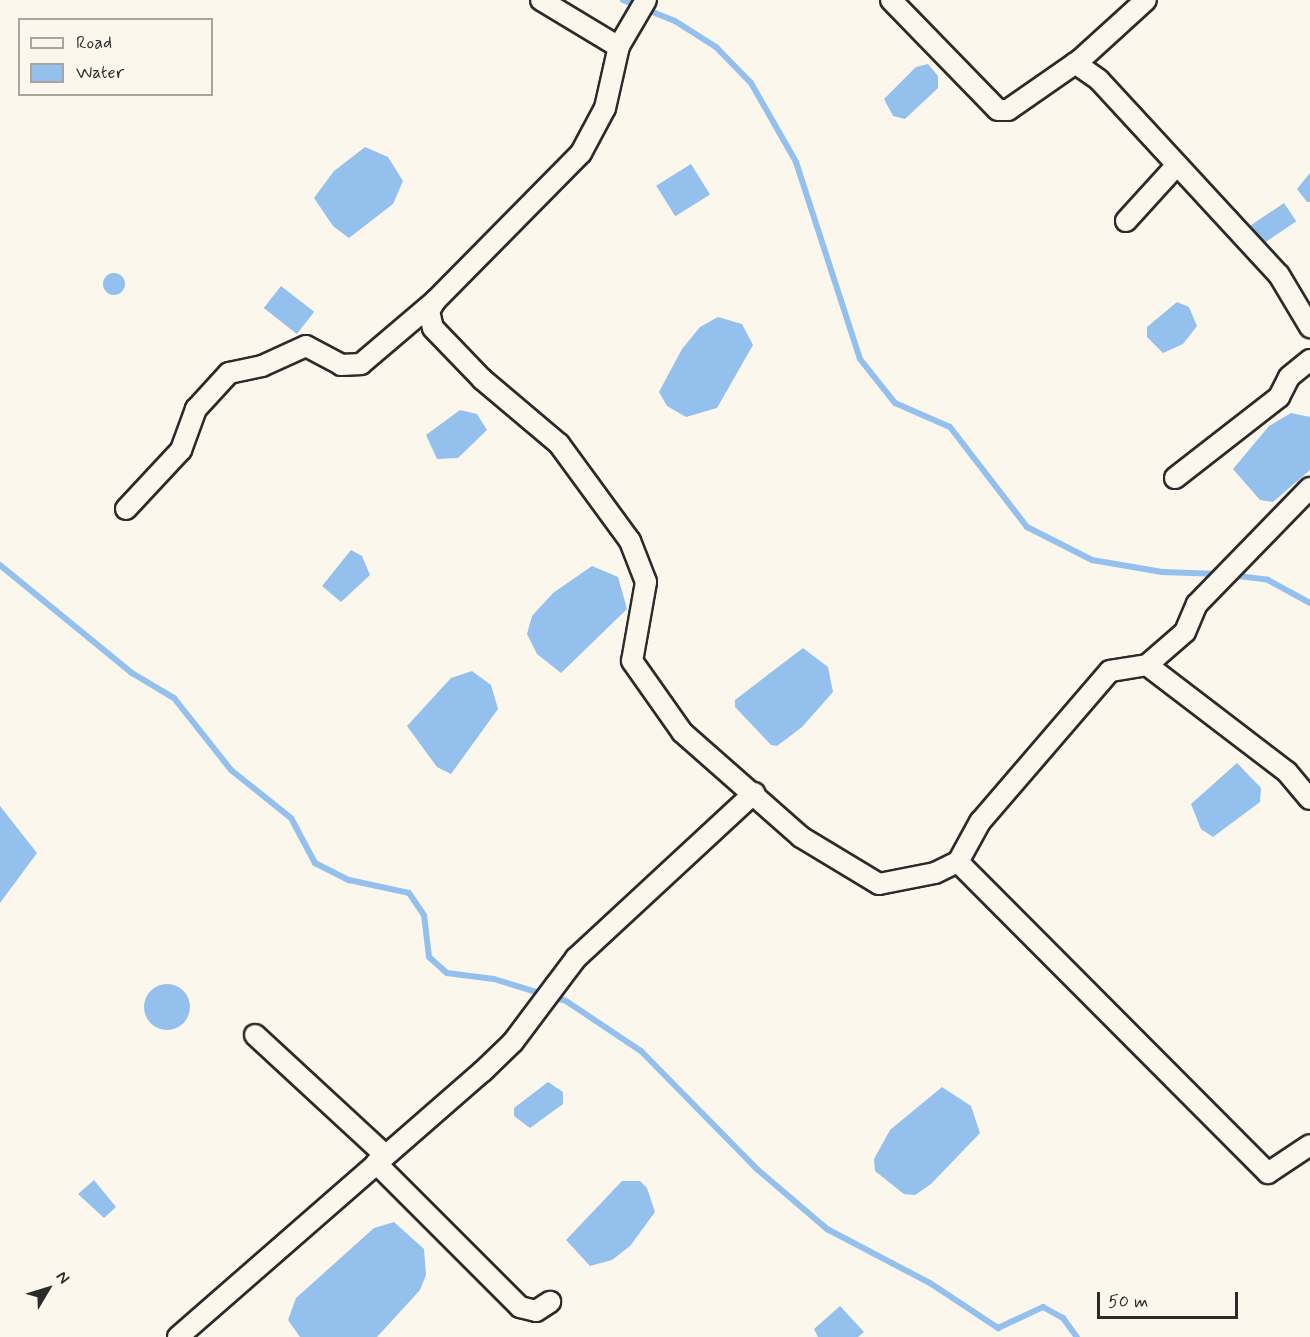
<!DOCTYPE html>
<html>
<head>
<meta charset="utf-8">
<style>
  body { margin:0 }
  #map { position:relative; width:1310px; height:1337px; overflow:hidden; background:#fbf7ec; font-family:Mynerve,sans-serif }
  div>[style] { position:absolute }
  .water>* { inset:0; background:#94c0ed; transform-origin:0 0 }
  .round { border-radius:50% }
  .stream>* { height:6px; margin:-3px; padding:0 3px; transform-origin:3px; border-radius:3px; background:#94c0ed }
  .roads { filter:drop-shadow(2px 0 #2b2b2b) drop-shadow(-2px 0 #2b2b2b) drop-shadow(0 2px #2b2b2b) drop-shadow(0 -2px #2b2b2b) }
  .minor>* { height:20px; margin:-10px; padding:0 10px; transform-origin:10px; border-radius:10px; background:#fbf7ec }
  span { translate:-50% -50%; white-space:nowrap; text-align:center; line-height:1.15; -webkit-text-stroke:6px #fbf7ec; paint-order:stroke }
  .legend { position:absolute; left:18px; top:18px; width:195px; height:78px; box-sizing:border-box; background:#fbf7ec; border:2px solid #a8a59f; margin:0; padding:8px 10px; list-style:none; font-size:18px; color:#2b2b2b }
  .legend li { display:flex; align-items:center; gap:12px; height:30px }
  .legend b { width:30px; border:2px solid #a8a59f }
  .north { position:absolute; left:18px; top:1259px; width:60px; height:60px; -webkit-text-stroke:4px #fbf7ec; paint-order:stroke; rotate:52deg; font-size:16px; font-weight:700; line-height:24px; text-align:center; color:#2b2b2b }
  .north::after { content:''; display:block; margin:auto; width:21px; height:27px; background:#2b2b2b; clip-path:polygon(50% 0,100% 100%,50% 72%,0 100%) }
  .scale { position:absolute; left:1097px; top:1292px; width:141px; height:27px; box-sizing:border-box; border:3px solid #2b2b2b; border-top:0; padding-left:8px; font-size:18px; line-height:21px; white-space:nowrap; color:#2b2b2b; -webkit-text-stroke:4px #fbf7ec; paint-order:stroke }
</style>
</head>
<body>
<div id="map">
  <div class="water">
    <i style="clip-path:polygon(928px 64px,938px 76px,938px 88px,905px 119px,893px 116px,884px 99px,916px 67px)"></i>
    <i style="clip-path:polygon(365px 147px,388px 157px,403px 181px,393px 204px,349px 238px,333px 226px,314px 198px,334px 171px)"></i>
    <i style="left:691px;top:164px;width:36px;height:41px;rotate:58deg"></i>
    <i style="clip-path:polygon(1310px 173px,1310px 202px,1307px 202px,1297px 189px)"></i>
    <i style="left:1284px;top:203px;width:22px;height:40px;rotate:56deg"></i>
    <i class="round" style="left:103px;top:273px;width:22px;height:22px"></i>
    <i style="left:281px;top:286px;width:42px;height:28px;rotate:38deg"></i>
    <i style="clip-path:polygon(1177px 302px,1189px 307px,1197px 326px,1183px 344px,1163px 353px,1147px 337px,1147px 327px)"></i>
    <i style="clip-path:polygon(718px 317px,742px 324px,753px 345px,717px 408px,686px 417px,667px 406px,659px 392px,682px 349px,700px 327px)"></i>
    <i style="clip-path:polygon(460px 410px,477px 414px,487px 430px,458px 458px,437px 459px,426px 435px)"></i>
    <i style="clip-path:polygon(1291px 413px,1310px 417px,1310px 470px,1273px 502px,1260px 500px,1233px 469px,1269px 426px)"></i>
    <i style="clip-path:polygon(351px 550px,362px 556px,370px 575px,341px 602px,322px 586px)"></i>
    <i style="clip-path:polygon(592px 566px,618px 577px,627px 609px,561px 673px,537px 654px,527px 634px,532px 616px,553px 593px)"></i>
    <i style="clip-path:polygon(803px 648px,828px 667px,833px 692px,802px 727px,777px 746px,771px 745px,735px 707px,735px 700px)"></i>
    <i style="clip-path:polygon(472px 671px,491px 685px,498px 709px,451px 774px,437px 767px,407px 726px,451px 678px)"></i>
    <i style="clip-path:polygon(1237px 763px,1261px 788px,1260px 802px,1213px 837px,1201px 829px,1191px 804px)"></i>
    <i style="clip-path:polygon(0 806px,37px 853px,0 903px)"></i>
    <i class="round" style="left:144px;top:984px;width:46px;height:46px"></i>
    <i style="clip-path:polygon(548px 1082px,563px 1092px,563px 1104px,530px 1128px,514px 1116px,514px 1108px)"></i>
    <i style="clip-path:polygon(942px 1087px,971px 1106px,980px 1133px,931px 1184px,915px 1195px,904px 1194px,875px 1171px,874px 1159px,890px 1130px)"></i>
    <i style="clip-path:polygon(94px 1180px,116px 1207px,104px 1218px,78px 1194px)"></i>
    <i style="clip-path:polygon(622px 1181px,640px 1181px,647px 1188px,655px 1212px,630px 1246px,612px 1260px,590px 1266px,566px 1240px)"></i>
    <i style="clip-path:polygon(394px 1222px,424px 1249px,426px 1275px,420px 1290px,377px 1337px,300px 1337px,288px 1320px,296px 1298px,374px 1228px)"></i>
    <i style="clip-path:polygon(840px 1306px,864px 1332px,858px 1337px,818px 1337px,814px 1329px)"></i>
  </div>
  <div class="stream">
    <i style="left:623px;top:0;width:56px;rotate:22deg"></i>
    <i style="left:675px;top:21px;width:49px;rotate:32.4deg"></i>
    <i style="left:716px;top:47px;width:50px;rotate:45.8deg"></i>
    <i style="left:751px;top:83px;width:91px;rotate:60.3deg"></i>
    <i style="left:796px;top:162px;width:207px;rotate:72deg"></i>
    <i style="left:860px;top:359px;width:56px;rotate:51.5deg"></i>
    <i style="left:895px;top:403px;width:60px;rotate:23.6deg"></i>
    <i style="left:950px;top:427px;width:126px;rotate:52.4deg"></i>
    <i style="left:1027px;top:527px;width:73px;rotate:26.9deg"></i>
    <i style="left:1092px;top:560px;width:71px;rotate:9.7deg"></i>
    <i style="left:1162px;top:572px;width:58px;rotate:2deg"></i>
    <i style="left:0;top:565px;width:171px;rotate:39.3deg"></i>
    <i style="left:132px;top:673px;width:49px;rotate:30.8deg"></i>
    <i style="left:174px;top:698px;width:92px;rotate:51.6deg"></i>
    <i style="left:231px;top:770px;width:77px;rotate:38.7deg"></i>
    <i style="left:291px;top:818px;width:51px;rotate:61.9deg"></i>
    <i style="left:315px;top:863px;width:38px;rotate:27deg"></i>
    <i style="left:349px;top:880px;width:61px;rotate:12.2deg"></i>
    <i style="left:409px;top:893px;width:27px;rotate:56deg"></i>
    <i style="left:424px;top:915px;width:42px;rotate:83.2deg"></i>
    <i style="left:429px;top:957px;width:24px;rotate:42deg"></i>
    <i style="left:447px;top:973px;width:47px;rotate:7.3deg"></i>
    <i style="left:494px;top:979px;width:75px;rotate:17deg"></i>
    <i style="left:566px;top:1001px;width:90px;rotate:33.7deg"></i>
    <i style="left:641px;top:1051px;width:167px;rotate:45.5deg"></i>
    <i style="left:758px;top:1170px;width:91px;rotate:40.5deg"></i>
    <i style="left:827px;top:1229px;width:116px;rotate:27.7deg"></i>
    <i style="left:930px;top:1283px;width:82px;rotate:33.5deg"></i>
    <i style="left:998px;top:1328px;width:50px;rotate:-25deg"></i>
    <i style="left:1043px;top:1307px;width:23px;rotate:29deg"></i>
    <i style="left:1063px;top:1318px;width:24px;rotate:54deg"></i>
    <i style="left:1230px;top:575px;width:38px;rotate:7deg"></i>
    <i style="left:1268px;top:580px;width:48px;rotate:28.7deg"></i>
  </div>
  <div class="roads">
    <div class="minor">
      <i style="left:541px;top:0;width:91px;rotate:31.1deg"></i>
      <i style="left:646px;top:0;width:53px;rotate:120.4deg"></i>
      <i style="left:619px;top:46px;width:64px;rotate:102.7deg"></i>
      <i style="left:605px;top:108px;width:51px;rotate:118.1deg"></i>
      <i style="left:581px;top:153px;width:208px;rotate:134.6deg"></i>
      <i style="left:435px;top:301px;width:12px;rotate:121deg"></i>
      <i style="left:429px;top:311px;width:17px;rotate:77deg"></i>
      <i style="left:433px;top:328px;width:71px;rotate:46.1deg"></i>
      <i style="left:482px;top:379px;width:101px;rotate:40.2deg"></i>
      <i style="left:559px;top:444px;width:120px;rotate:53.8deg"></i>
      <i style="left:630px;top:541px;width:44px;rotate:68.7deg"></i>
      <i style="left:646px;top:582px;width:80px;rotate:100deg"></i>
      <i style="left:632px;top:661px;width:87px;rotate:54.8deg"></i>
      <i style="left:682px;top:732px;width:159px;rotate:41.4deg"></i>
      <i style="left:801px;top:837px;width:91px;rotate:31.1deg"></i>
      <i style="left:879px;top:884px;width:57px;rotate:-11.1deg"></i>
      <i style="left:935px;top:873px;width:25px;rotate:-26deg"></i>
      <i style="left:958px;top:862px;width:439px;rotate:45.1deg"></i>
      <i style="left:1268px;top:1173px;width:50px;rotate:-33.7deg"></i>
      <i style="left:891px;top:0;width:153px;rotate:45.8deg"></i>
      <i style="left:998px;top:110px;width:10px"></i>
      <i style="left:1008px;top:110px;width:88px;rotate:-34.8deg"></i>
      <i style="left:1080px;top:60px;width:89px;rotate:-42.3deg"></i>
      <i style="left:1075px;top:63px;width:29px;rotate:35deg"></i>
      <i style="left:1099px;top:80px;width:265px;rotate:47.3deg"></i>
      <i style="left:1279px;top:275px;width:61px;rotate:59.2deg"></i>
      <i style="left:1126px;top:221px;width:76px;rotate:-47.7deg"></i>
      <i style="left:1175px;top:478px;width:132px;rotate:-37.9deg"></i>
      <i style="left:1279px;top:397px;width:22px;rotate:-63deg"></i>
      <i style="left:1289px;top:377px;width:27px;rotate:-39deg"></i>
      <i style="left:126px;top:509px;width:81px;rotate:-47deg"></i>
      <i style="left:181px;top:450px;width:44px;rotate:-69.9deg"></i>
      <i style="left:196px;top:409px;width:49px;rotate:-47.5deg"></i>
      <i style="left:229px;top:373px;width:34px;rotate:-12deg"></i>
      <i style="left:262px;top:366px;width:48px;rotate:-24.4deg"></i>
      <i style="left:306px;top:346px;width:40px;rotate:28deg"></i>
      <i style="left:341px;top:365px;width:20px;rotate:-3deg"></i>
      <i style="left:361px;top:364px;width:97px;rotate:-40.4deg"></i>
      <i style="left:1147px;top:665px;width:176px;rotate:37.4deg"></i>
      <i style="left:1287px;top:772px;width:35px;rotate:50deg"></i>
      <i style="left:958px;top:862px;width:46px;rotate:-61.2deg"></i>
      <i style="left:980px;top:822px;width:199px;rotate:-49.3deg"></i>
      <i style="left:1110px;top:671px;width:37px;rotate:-9deg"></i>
      <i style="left:1147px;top:665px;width:50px;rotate:-41deg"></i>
      <i style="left:1185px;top:632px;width:30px;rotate:-67deg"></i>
      <i style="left:1197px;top:604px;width:162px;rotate:-45.8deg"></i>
      <i style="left:255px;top:1035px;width:177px;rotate:42.7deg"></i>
      <i style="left:376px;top:1163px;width:204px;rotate:45deg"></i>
      <i style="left:520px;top:1307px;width:16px;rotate:14deg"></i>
      <i style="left:536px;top:1311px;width:17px;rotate:-33deg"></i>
      <i style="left:178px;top:1337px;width:403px;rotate:-41.1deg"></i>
      <i style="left:482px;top:1072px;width:43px;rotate:-44.1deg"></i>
      <i style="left:513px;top:1042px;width:105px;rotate:-53.1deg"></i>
      <i style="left:576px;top:958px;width:243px;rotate:-42.8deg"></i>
    </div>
  </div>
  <ul class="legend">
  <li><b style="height:8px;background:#fbf7ec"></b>Road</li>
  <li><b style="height:16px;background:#94c0ed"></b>Water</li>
  </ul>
  <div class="north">N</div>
  <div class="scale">50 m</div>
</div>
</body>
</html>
